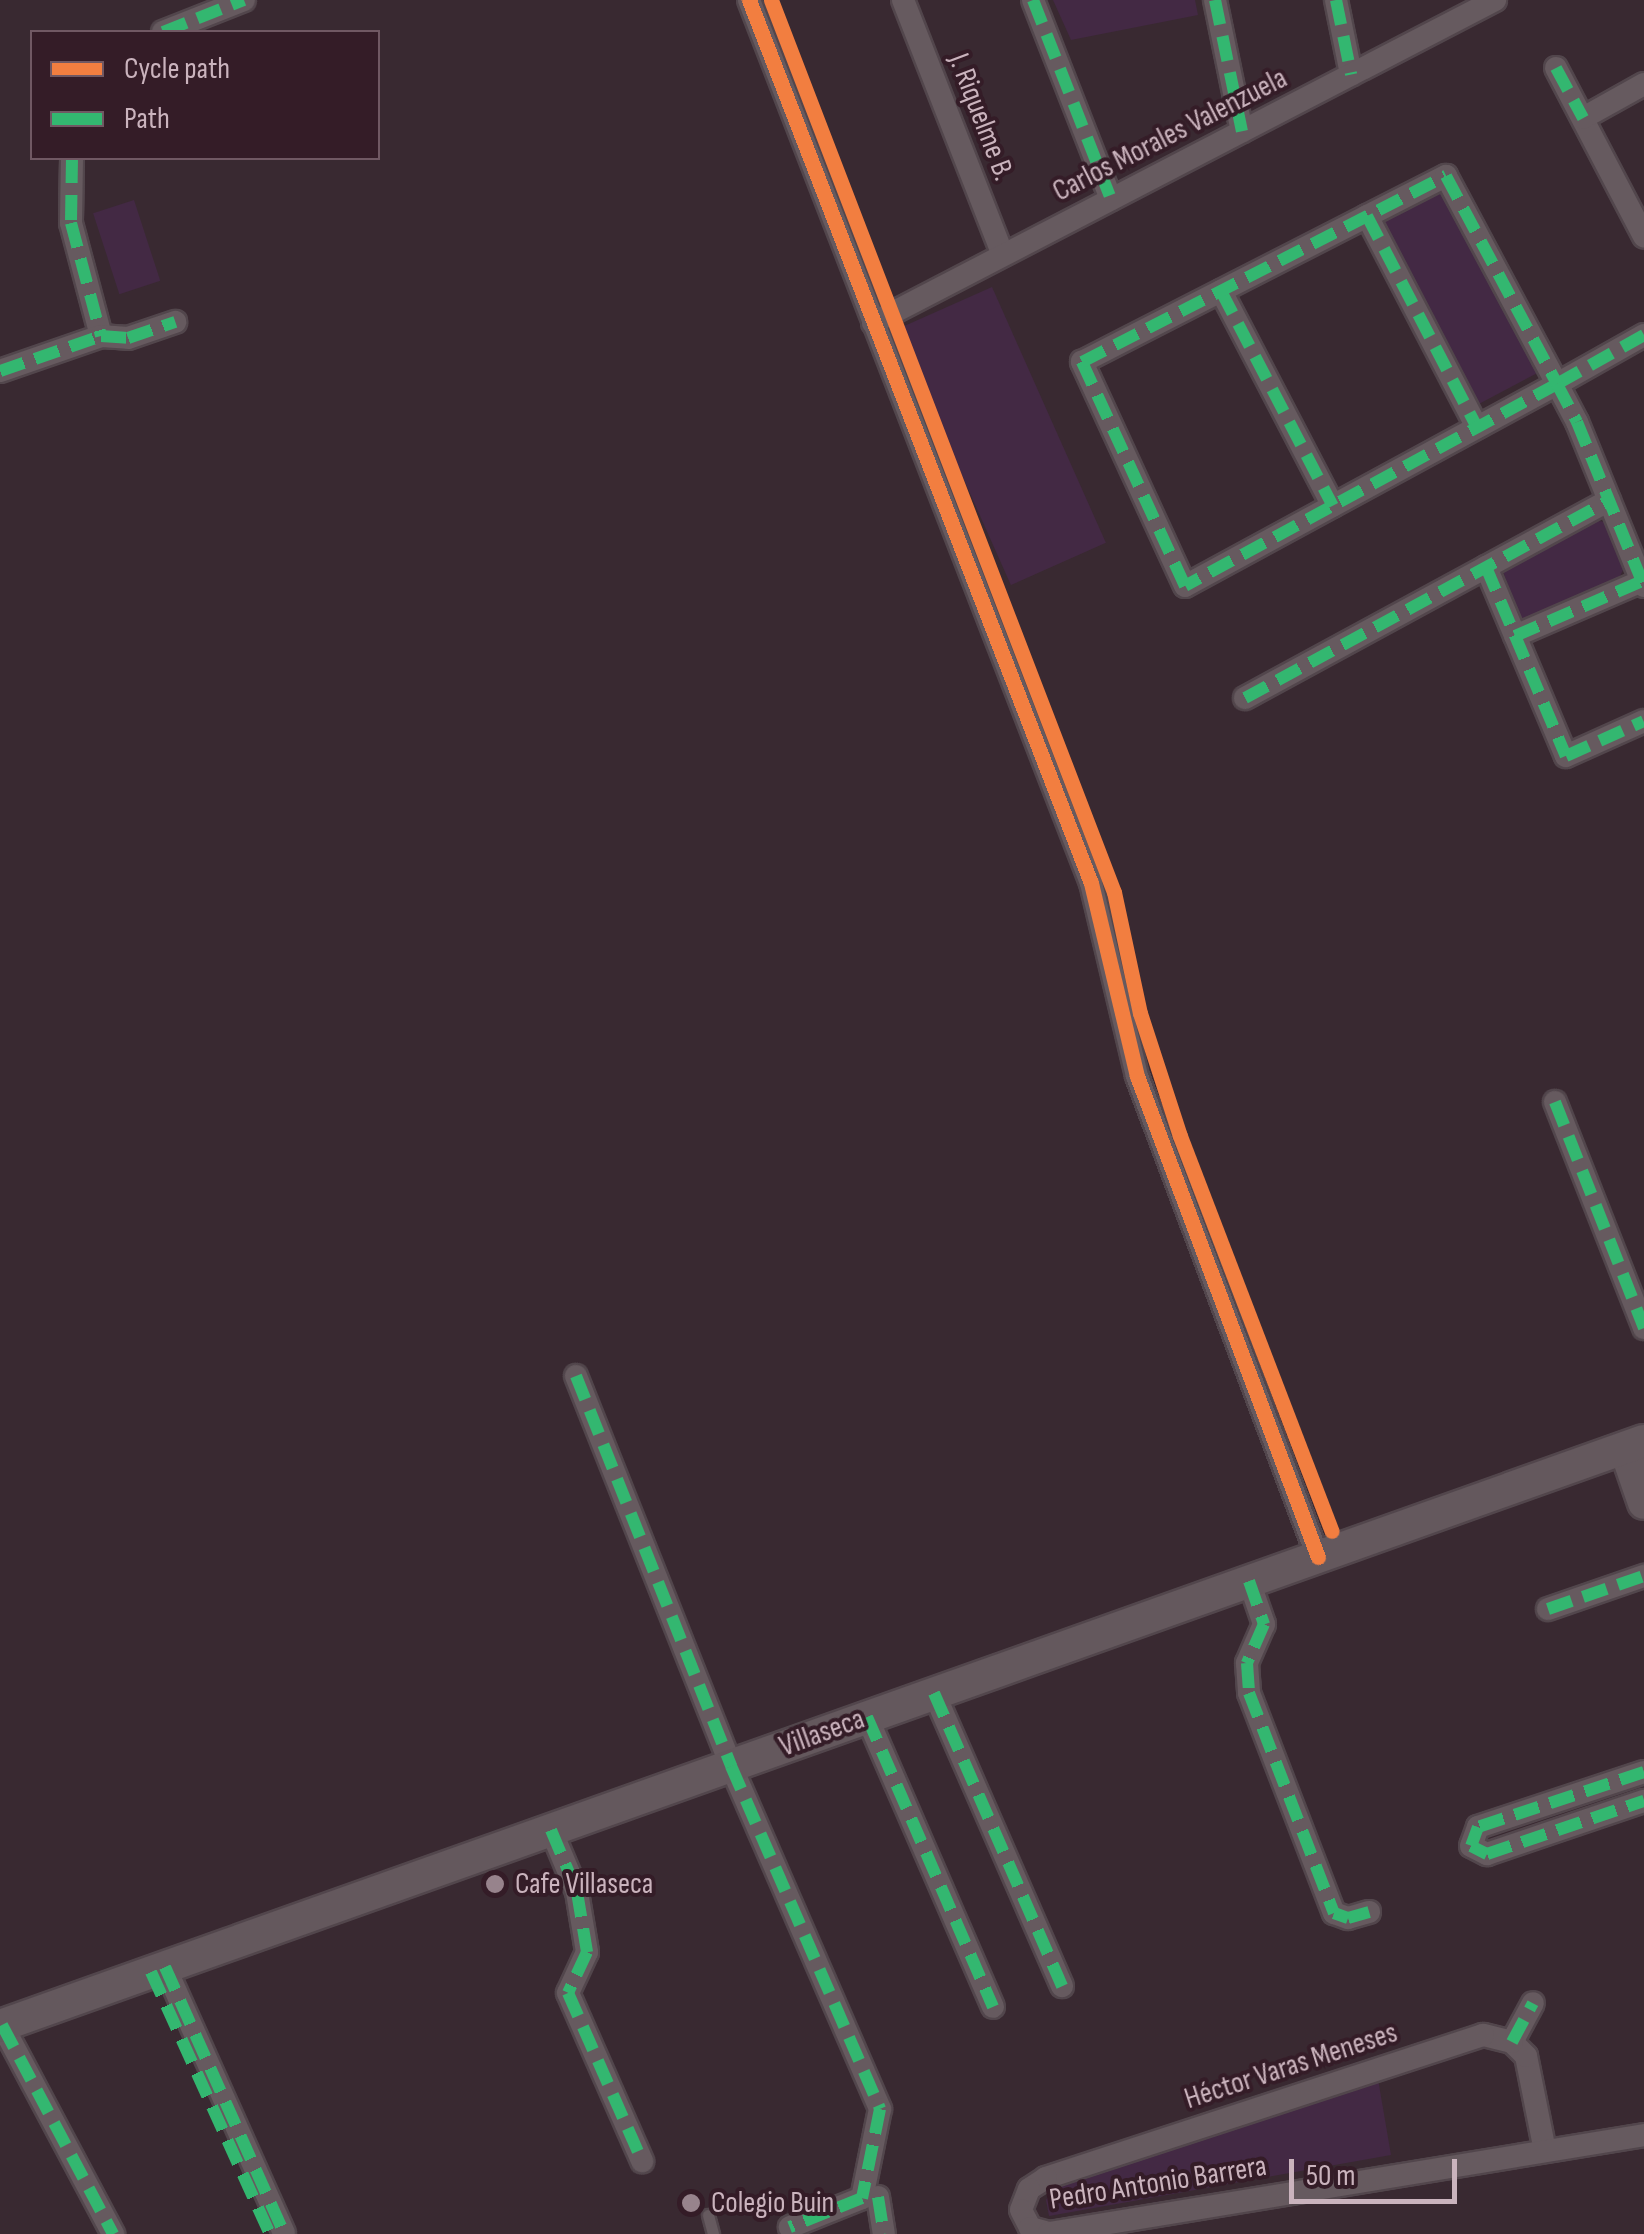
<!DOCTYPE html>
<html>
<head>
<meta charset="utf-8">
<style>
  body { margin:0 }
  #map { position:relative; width:1644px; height:2234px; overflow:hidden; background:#392931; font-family:"Sofia Sans Condensed",sans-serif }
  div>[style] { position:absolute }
  .green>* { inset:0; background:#432944; transform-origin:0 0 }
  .roads { filter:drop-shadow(2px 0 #52464c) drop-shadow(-2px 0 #52464c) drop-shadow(0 2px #52464c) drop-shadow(0 -2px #52464c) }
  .lane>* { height:11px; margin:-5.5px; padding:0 5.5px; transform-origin:5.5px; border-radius:5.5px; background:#665a5f }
  .street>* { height:22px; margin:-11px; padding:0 11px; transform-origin:11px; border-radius:11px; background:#665a5f }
  .secondary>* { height:32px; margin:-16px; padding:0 16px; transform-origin:16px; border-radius:16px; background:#64585d }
  .quiet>* { height:12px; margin-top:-6px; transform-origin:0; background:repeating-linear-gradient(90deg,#33b770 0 25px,transparent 0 37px) }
  .cycleway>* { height:15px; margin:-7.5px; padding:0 7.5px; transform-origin:7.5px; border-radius:7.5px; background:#f27e40 }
  .dots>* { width:28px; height:28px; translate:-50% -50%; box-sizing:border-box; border:5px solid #341c27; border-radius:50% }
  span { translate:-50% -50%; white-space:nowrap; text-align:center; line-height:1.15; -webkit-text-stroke:8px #341c27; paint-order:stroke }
  .street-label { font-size:30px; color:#cab3bd }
  .poi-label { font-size:30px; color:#cab3bd }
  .left { translate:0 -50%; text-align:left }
  .legend { position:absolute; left:30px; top:30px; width:350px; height:130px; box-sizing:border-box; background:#341c27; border:2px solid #705863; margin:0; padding:12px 18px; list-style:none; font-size:30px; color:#cab3bd }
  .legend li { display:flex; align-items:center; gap:20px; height:50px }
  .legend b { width:50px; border:2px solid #705863 }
  .scale { position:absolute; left:1289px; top:2159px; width:168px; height:45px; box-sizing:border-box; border:5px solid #cab3bd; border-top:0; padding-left:12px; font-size:30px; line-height:35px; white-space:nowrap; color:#cab3bd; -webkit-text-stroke:8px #341c27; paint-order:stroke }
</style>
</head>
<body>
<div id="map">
  <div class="green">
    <i style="clip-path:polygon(1053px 0,1195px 0,1198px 15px,1071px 40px)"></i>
    <i style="left:1444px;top:187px;width:208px;height:76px;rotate:62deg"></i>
    <i style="left:134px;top:200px;width:85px;height:43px;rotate:72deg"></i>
    <i style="left:992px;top:287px;width:280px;height:104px;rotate:66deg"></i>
    <i style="clip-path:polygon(1592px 520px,1605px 522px,1624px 568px,1617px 582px,1525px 623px,1519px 620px,1502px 568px)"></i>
    <i style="clip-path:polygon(1378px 2079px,1391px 2155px,1049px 2216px,1046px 2200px,1057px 2182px)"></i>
  </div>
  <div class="roads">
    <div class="lane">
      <i style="left:708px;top:2215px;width:20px;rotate:75deg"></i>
    </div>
    <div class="street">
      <i style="left:749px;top:0;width:947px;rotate:68.83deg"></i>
      <i style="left:1091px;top:883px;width:198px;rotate:76.6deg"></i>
      <i style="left:1137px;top:1076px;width:514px;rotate:69.38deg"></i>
      <i style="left:903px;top:0;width:274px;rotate:68.6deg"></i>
      <i style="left:1033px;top:0;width:214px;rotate:68.6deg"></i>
      <i style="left:1215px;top:0;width:134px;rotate:78.4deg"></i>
      <i style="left:1336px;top:0;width:76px;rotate:78.5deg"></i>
      <i style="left:163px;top:32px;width:87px;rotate:-21.6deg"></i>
      <i style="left:1556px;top:68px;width:190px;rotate:62.4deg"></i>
      <i style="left:1583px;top:118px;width:70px;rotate:-29.1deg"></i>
      <i style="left:72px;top:158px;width:65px;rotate:90.9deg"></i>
      <i style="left:71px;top:223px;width:117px;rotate:75.1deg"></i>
      <i style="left:1367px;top:216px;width:238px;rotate:62.5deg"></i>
      <i style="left:1221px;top:291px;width:242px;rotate:62.5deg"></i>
      <i style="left:873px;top:323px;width:701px;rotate:-27.44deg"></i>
      <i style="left:1644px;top:335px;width:100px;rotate:150.6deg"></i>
      <i style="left:1557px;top:384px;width:423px;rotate:151.5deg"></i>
      <i style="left:1185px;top:586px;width:247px;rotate:-114.7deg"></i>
      <i style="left:1082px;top:362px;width:409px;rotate:-27.1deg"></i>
      <i style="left:1446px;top:176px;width:236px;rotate:61.9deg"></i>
      <i style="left:1557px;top:384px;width:43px;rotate:62.2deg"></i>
      <i style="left:1577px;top:422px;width:177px;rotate:67.8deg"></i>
      <i style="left:0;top:371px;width:107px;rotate:-19.1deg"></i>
      <i style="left:101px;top:336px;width:27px;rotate:4deg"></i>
      <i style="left:128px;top:338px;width:50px;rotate:-18.8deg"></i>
      <i style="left:1486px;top:567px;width:205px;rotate:67.1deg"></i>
      <i style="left:1566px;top:756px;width:85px;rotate:-24.2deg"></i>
      <i style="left:1515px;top:636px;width:138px;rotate:-23.4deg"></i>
      <i style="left:1245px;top:698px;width:414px;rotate:-28.5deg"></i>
      <i style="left:1555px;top:1102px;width:243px;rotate:68.5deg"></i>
      <i style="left:576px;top:1376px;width:420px;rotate:68.3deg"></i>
      <i style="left:731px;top:1766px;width:374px;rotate:66.5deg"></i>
      <i style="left:880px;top:2109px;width:91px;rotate:101.4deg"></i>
      <i style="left:862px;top:2198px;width:78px;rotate:158.1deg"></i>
      <i style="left:1249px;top:1581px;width:46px;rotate:70.8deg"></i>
      <i style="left:1264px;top:1624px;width:43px;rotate:113.6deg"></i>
      <i style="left:1247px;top:1663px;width:30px;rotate:86deg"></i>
      <i style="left:1249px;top:1693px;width:236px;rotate:68.9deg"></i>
      <i style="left:1334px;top:1913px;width:15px;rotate:20deg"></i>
      <i style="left:1348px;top:1918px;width:22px;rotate:-16deg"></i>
      <i style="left:1548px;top:1609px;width:102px;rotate:-19deg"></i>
      <i style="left:934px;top:1693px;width:320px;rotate:66.4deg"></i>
      <i style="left:867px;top:1717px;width:316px;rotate:66.5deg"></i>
      <i style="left:1644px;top:1772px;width:175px;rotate:161.7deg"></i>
      <i style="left:1478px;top:1827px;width:20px;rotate:110deg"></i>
      <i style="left:1471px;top:1846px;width:18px;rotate:27deg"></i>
      <i style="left:1487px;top:1854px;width:166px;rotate:-18.7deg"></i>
      <i style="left:551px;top:1830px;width:67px;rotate:67.2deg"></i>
      <i style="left:577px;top:1892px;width:61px;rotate:80.5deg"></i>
      <i style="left:587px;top:1952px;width:45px;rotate:114.9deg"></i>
      <i style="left:568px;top:1993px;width:184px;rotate:66.2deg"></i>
      <i style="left:165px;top:1967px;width:291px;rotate:65.9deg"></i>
      <i style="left:2px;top:2025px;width:237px;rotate:62deg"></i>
      <i style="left:1512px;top:2042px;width:44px;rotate:-61.7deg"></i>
      <i style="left:1545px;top:2151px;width:97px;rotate:-101.3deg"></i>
      <i style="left:1526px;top:2056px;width:20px;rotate:-135deg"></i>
      <i style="left:1512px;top:2042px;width:30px;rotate:-166deg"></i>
      <i style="left:1483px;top:2035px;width:460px;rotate:161.9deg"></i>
      <i style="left:1046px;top:2178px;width:20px;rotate:147deg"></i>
      <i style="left:1029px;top:2189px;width:22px;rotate:111deg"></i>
      <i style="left:1021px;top:2210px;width:20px;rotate:63deg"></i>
      <i style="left:1030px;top:2228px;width:20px;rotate:15deg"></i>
      <i style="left:1049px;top:2233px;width:603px;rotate:-9.35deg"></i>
      <i style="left:878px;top:2197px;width:37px;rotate:81deg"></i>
    </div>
    <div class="secondary">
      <i style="left:1625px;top:1448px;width:58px;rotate:70.9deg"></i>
      <i style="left:0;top:2026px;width:1745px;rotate:-19.59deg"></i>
    </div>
  </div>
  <div class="quiet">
    <i style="left:1033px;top:0;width:214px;rotate:68.6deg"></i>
    <i style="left:1215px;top:0;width:134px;rotate:78.4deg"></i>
    <i style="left:1336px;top:0;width:76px;rotate:78.5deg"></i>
    <i style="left:163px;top:32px;width:87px;rotate:-21.6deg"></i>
    <i style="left:1556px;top:68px;width:57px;rotate:61.6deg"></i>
    <i style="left:72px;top:158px;width:65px;rotate:90.9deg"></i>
    <i style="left:71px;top:223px;width:117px;rotate:75.1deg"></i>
    <i style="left:1367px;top:216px;width:238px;rotate:62.5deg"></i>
    <i style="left:1221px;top:291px;width:242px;rotate:62.5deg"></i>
    <i style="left:1644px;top:335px;width:100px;rotate:150.6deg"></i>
    <i style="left:1557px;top:384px;width:423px;rotate:151.5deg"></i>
    <i style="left:1185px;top:586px;width:247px;rotate:-114.7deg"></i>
    <i style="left:1082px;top:362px;width:409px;rotate:-27.1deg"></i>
    <i style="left:1446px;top:176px;width:236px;rotate:61.9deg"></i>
    <i style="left:1557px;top:384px;width:43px;rotate:62.2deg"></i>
    <i style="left:1577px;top:422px;width:177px;rotate:67.8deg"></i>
    <i style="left:0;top:371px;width:107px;rotate:-19.1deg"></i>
    <i style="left:101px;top:336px;width:27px;rotate:4deg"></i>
    <i style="left:128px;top:338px;width:50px;rotate:-18.8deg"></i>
    <i style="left:1486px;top:567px;width:205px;rotate:67.1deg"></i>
    <i style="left:1566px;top:756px;width:85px;rotate:-24.2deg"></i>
    <i style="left:1515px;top:636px;width:138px;rotate:-23.4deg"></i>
    <i style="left:1245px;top:698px;width:414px;rotate:-28.5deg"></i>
    <i style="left:1555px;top:1102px;width:243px;rotate:68.5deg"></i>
    <i style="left:576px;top:1376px;width:420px;rotate:68.3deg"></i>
    <i style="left:731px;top:1766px;width:374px;rotate:66.5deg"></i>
    <i style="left:880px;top:2109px;width:91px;rotate:101.4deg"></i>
    <i style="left:862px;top:2198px;width:78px;rotate:158.1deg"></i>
    <i style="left:1249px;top:1581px;width:46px;rotate:70.8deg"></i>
    <i style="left:1264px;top:1624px;width:43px;rotate:113.6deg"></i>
    <i style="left:1247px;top:1663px;width:30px;rotate:86deg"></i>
    <i style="left:1249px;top:1693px;width:236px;rotate:68.9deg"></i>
    <i style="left:1334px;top:1913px;width:15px;rotate:20deg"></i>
    <i style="left:1348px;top:1918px;width:22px;rotate:-16deg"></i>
    <i style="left:1548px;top:1609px;width:102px;rotate:-19deg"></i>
    <i style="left:934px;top:1693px;width:320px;rotate:66.4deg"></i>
    <i style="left:867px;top:1717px;width:316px;rotate:66.5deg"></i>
    <i style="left:1644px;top:1772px;width:175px;rotate:161.7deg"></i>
    <i style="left:1478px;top:1827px;width:20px;rotate:110deg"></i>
    <i style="left:1471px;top:1846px;width:18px;rotate:27deg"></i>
    <i style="left:1487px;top:1854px;width:166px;rotate:-18.7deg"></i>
    <i style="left:551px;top:1830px;width:67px;rotate:67.2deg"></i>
    <i style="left:577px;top:1892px;width:61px;rotate:80.5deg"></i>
    <i style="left:587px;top:1952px;width:45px;rotate:114.9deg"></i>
    <i style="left:568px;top:1993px;width:184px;rotate:66.2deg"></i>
    <i style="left:165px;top:1967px;width:291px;rotate:65.9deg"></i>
    <i style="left:151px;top:1972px;width:288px;rotate:65.6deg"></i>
    <i style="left:2px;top:2025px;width:237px;rotate:62deg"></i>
    <i style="left:1512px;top:2042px;width:44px;rotate:-61.7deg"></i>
    <i style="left:878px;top:2197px;width:37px;rotate:81deg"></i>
  </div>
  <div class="cycleway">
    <i style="left:749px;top:0;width:947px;rotate:68.83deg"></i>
    <i style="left:1091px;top:883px;width:198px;rotate:76.6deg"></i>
    <i style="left:1137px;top:1076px;width:514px;rotate:69.38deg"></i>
    <i style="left:771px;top:0;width:956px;rotate:68.97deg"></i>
    <i style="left:1114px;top:892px;width:124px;rotate:77.9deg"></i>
    <i style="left:1140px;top:1013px;width:129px;rotate:72deg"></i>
    <i style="left:1180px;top:1136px;width:423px;rotate:69deg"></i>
  </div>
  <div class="dots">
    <i style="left:495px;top:1884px;background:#97838c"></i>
    <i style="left:691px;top:2203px;background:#97838c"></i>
  </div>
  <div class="street-label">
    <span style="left:981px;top:117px;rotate:69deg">J. Riquelme B.</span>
    <span style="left:1170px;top:135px;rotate:-27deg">Carlos Morales Valenzuela</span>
    <span style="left:822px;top:1733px;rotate:-20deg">Villaseca</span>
    <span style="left:1291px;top:2066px;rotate:-18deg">Héctor Varas Meneses</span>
    <span style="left:1158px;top:2183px;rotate:-9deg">Pedro Antonio Barrera</span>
  </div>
  <div class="poi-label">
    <span class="left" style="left:515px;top:1884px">Cafe Villaseca</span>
    <span class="left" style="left:711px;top:2203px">Colegio Buin</span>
  </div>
  <ul class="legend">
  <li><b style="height:12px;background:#f27e40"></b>Cycle path</li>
  <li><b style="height:12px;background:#33b770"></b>Path</li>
  </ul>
  <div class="scale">50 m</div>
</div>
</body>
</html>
